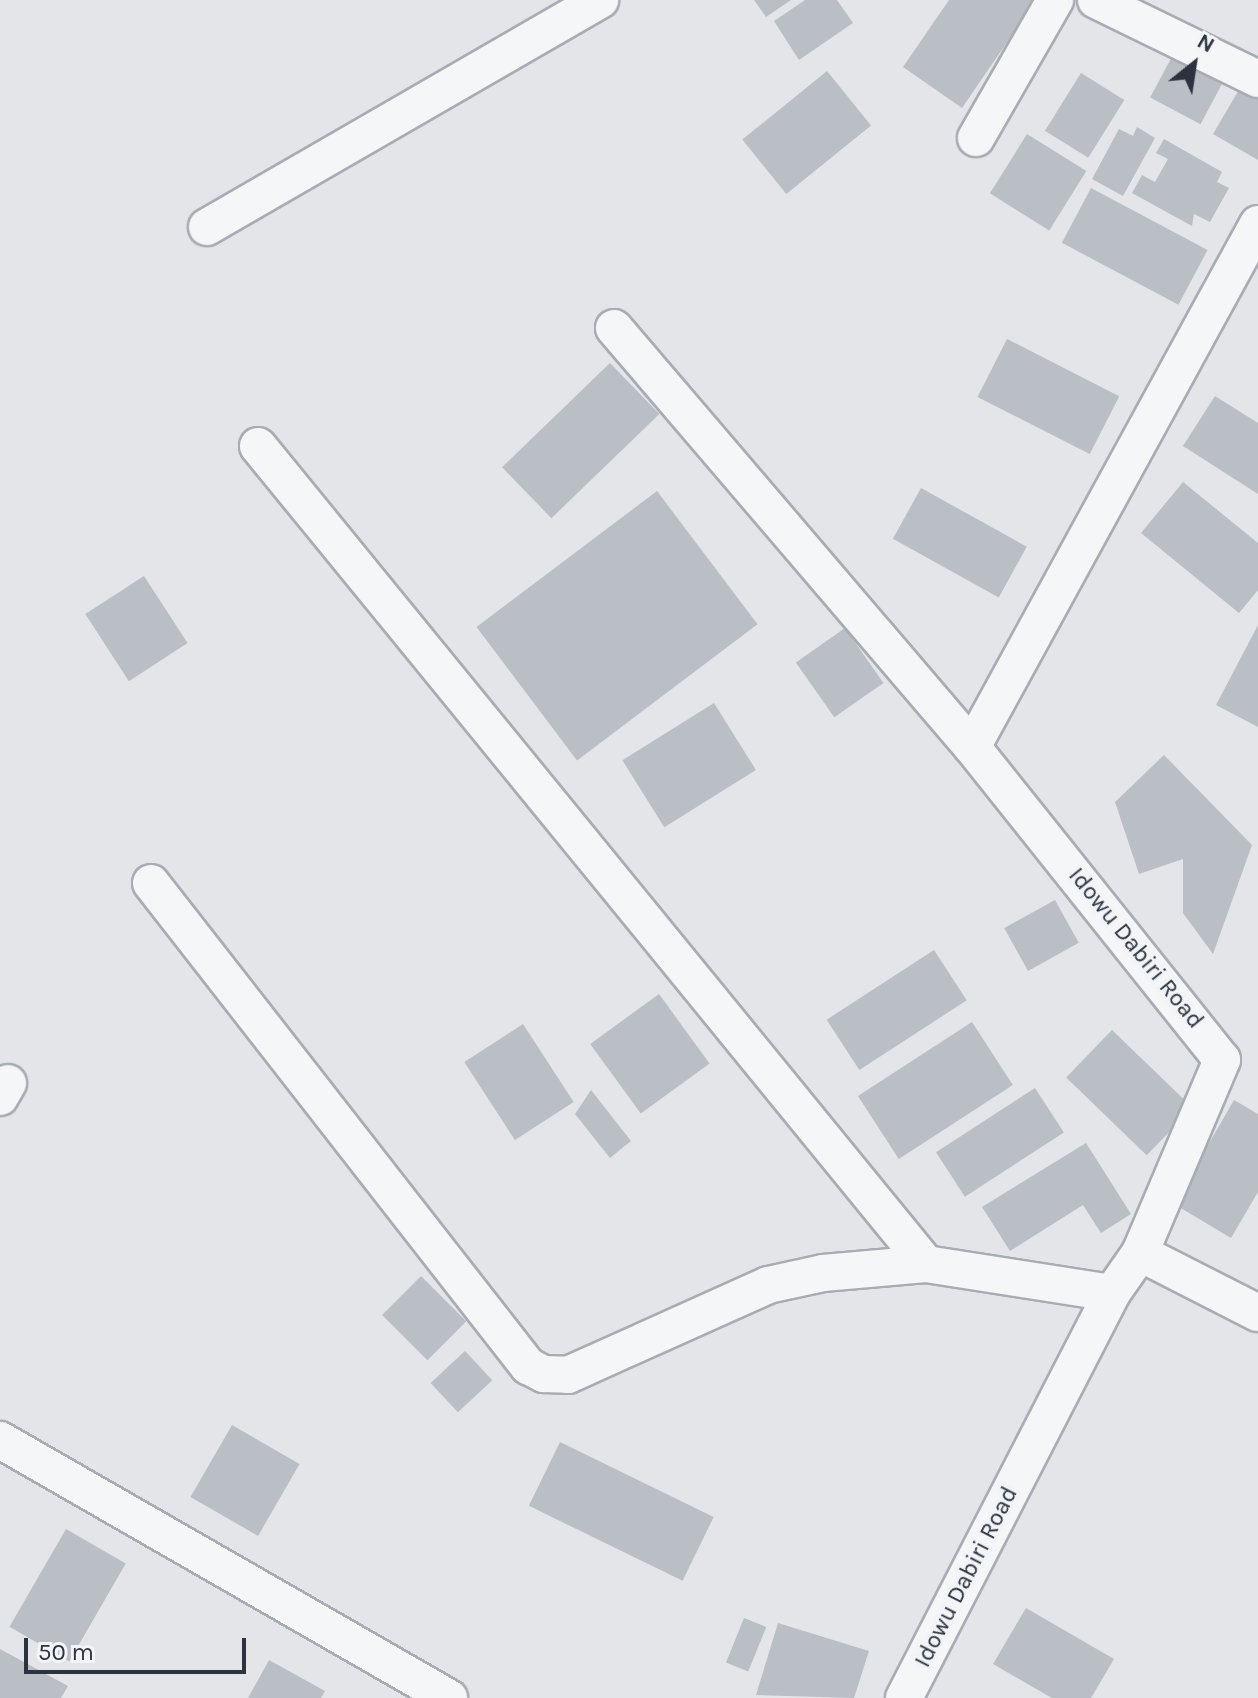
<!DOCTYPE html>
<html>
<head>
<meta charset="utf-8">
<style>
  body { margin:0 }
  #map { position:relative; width:1258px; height:1698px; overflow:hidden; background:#e3e5e9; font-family:Karla,sans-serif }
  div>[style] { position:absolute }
  .building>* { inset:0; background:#babec5; transform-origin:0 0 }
  .roads { filter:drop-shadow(2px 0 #a8acb3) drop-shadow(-2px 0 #a8acb3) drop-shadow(0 2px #a8acb3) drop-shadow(0 -2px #a8acb3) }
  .minor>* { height:36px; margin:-18px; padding:0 18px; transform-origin:18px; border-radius:18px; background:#f5f6f8 }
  span { translate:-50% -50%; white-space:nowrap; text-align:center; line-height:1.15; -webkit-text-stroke:8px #f2f4f7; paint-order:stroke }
  .street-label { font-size:24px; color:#2c333f }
  .north { position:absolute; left:1154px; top:24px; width:80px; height:80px; -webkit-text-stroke:6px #f2f4f7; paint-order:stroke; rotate:30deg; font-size:22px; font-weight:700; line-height:32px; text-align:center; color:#2c333f }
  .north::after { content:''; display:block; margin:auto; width:28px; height:36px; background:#2c333f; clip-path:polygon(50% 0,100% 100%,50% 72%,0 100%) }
  .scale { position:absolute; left:24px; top:1638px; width:222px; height:36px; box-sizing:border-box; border:4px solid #2c333f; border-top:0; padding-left:10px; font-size:24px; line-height:28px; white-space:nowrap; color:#2c333f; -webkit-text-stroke:6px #f2f4f7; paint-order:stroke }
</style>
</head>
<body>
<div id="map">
  <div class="building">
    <i style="clip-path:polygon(754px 0,791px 0,766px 17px)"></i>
    <i style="clip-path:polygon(805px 0,837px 0,853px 23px,799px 60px,774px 21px)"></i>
    <i style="clip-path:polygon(949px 0,1036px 0,962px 108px,903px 67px)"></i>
    <i style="left:1176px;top:49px;width:57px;height:55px;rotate:28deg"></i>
    <i style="left:827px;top:71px;width:70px;height:109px;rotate:51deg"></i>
    <i style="left:1081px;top:73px;width:51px;height:68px;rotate:32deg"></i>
    <i style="clip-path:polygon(1240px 88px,1258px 98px,1258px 160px,1213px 134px)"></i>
    <i style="clip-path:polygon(1137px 127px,1155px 138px,1123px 196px,1092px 179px,1119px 129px,1133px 136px)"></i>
    <i style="left:1027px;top:134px;width:70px;height:70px;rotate:32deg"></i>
    <i style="clip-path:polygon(1164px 139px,1222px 172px,1217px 182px,1229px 188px,1210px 222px,1194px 214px,1192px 226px,1132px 193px,1142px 175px,1155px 182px,1168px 159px,1156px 153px)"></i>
    <i style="left:1091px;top:188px;width:132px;height:62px;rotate:28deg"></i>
    <i style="left:1007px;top:339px;width:126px;height:65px;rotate:27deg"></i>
    <i style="left:610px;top:363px;width:71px;height:150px;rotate:46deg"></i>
    <i style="clip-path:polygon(1215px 396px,1258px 423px,1258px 494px,1183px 446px)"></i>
    <i style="clip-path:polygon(1183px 482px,1258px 543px,1258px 590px,1239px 613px,1141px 533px)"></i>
    <i style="left:921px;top:488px;width:121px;height:58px;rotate:29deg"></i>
    <i style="left:657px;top:491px;width:167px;height:226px;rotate:53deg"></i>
    <i style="left:144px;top:576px;width:80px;height:70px;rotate:57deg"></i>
    <i style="clip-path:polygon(1258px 625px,1258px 727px,1216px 705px)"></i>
    <i style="left:845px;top:628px;width:67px;height:60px;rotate:55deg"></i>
    <i style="left:714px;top:703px;width:79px;height:108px;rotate:58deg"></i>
    <i style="clip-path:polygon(1164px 755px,1252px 845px,1213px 954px,1183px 913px,1183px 859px,1139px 874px,1115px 802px)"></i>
    <i style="left:1055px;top:900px;width:49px;height:58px;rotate:61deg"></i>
    <i style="left:934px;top:950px;width:60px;height:128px;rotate:57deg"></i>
    <i style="left:659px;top:994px;width:86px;height:85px;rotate:54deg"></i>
    <i style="left:972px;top:1022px;width:75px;height:136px;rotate:57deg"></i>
    <i style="left:523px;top:1024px;width:93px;height:70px;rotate:57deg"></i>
    <i style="left:1112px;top:1030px;width:112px;height:66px;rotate:44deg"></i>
    <i style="left:1035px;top:1088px;width:53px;height:118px;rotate:57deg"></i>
    <i style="clip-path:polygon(591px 1090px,631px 1141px,610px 1158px,575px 1114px)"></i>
    <i style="clip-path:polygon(1234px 1100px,1258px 1114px,1258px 1192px,1231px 1238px,1174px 1204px)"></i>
    <i style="clip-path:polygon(1086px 1143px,1131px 1214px,1101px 1233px,1083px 1205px,1010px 1251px,982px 1207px)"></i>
    <i style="left:421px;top:1276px;width:64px;height:55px;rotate:45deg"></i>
    <i style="left:465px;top:1351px;width:40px;height:47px;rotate:47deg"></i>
    <i style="left:232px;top:1425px;width:78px;height:83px;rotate:30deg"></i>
    <i style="left:560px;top:1442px;width:171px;height:71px;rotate:26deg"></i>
    <i style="left:66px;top:1529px;width:69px;height:113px;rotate:30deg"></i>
    <i style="clip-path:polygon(1026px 1608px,1114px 1659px,1091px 1698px,1052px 1698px,993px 1664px)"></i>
    <i style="left:744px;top:1618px;width:24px;height:48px;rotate:22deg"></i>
    <i style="clip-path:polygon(778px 1623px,869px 1651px,854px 1698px,756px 1695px)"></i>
    <i style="clip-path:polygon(0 1649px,68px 1686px,61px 1698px,0 1698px)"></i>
    <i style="clip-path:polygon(269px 1660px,325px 1691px,321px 1698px,248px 1698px)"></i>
  </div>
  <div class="roads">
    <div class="minor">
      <i style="left:1096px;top:0;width:180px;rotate:26deg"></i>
      <i style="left:976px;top:138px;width:159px;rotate:-60.2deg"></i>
      <i style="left:207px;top:227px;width:454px;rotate:-30deg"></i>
      <i style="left:614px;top:328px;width:551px;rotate:49.49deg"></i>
      <i style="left:258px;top:446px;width:1056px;rotate:50.76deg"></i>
      <i style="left:926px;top:1264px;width:188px;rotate:8.9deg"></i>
      <i style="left:151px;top:883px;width:613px;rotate:52.03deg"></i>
      <i style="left:528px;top:1366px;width:18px;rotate:27deg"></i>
      <i style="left:544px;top:1374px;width:24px;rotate:2deg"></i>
      <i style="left:568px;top:1375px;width:219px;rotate:-24.2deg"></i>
      <i style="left:768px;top:1285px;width:56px;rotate:-12.3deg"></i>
      <i style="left:823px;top:1273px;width:103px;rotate:-5deg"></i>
      <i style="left:0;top:1097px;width:16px;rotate:-60deg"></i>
      <i style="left:1140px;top:1253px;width:132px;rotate:27deg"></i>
      <i style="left:0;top:1440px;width:518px;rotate:29.88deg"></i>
      <i style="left:904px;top:1698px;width:455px;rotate:-62.8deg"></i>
      <i style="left:1112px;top:1293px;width:49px;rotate:-55deg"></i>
      <i style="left:1140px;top:1253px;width:210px;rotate:-67deg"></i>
      <i style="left:1222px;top:1060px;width:401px;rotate:-128.6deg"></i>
      <i style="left:972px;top:747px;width:596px;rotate:-61.33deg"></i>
    </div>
  </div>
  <div class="street-label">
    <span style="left:1136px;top:948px;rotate:51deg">Idowu Dabiri Road</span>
    <span style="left:966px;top:1577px;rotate:-63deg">Idowu Dabiri Road</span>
  </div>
  <div class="north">N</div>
  <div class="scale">50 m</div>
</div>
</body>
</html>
